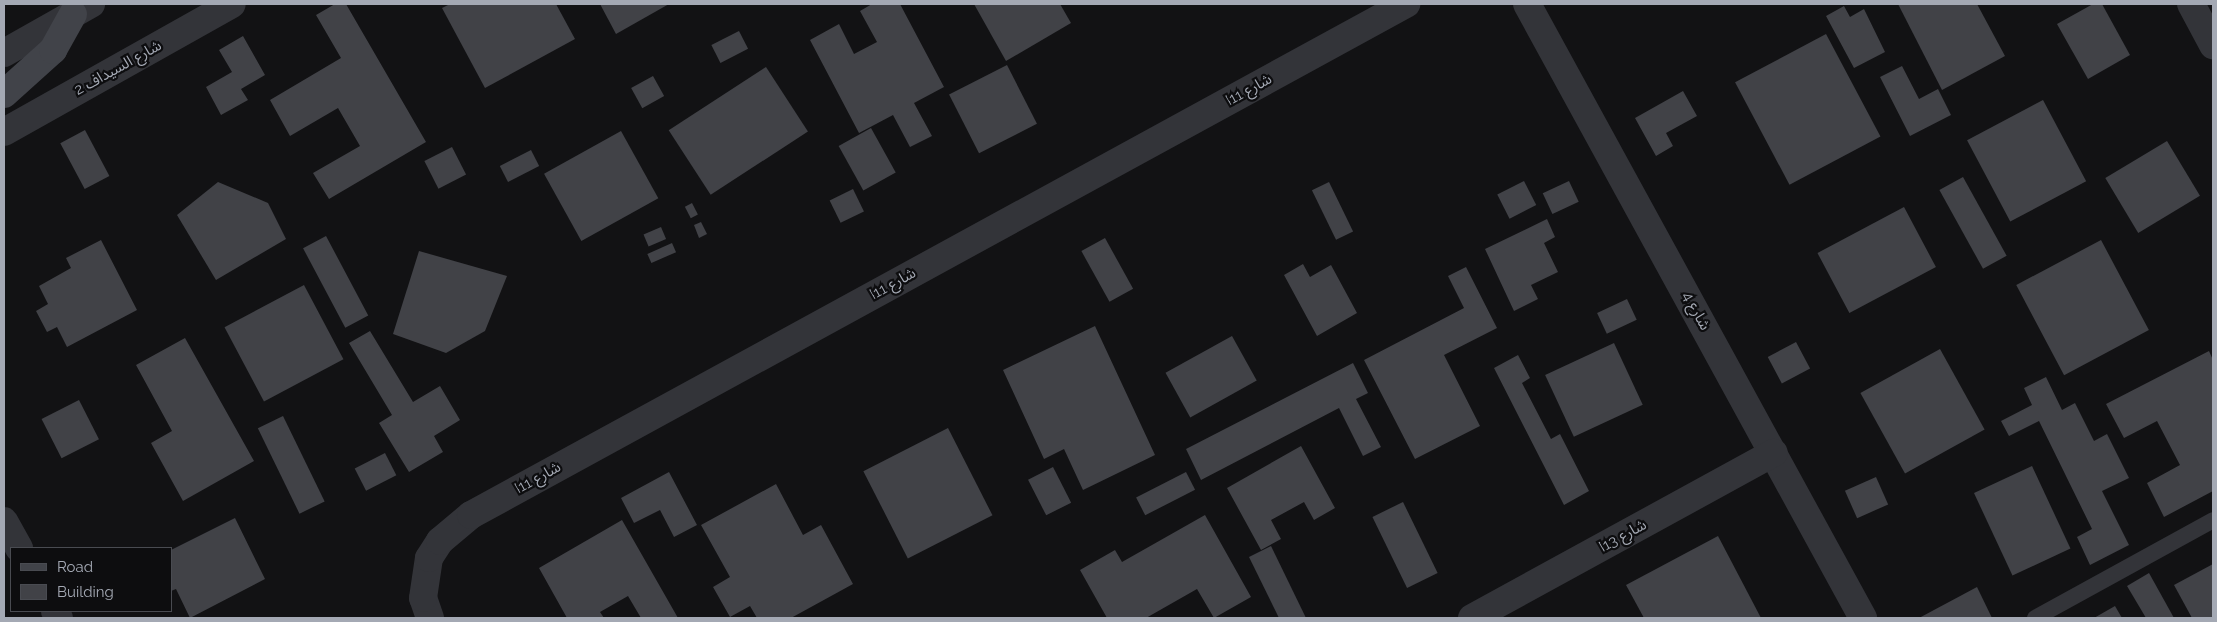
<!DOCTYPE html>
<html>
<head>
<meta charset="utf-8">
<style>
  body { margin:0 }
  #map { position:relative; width:2217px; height:622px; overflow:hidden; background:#121214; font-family:Raleway,"Noto Sans Arabic",sans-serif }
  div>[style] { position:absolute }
  .building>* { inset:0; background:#414247; transform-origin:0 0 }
  .service>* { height:16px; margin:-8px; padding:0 8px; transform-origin:8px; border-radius:8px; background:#333439 }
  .minor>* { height:28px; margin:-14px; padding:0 14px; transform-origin:14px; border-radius:14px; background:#333439 }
  .secondary>* { height:28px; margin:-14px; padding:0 14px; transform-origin:14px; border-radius:14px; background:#414349 }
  span { translate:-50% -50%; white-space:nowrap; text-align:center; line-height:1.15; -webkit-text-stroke:4.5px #0d0d0f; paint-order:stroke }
  .street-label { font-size:15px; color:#a4a9b4 }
  .frame { position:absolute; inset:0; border:5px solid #a4a9b4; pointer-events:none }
  .legend { position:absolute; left:10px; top:547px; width:162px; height:65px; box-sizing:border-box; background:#0d0d0f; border:1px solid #494b51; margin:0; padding:6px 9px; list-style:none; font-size:15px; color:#a4a9b4 }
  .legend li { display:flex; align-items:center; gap:10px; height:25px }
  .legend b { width:25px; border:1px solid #494b51 }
</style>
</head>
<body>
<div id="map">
  <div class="building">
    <i style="clip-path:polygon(335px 4px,346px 4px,426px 142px,329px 199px,313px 173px,360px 146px,338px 108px,290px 136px,270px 100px,341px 58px,316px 15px)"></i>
    <i style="clip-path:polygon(450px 4px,556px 4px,575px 39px,485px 88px,442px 8px)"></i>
    <i style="clip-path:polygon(600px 4px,669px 4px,616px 34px)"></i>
    <i style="clip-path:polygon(872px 4px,900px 4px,944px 87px,914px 103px,932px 136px,910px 147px,893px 115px,859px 133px,810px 40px,839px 24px,854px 54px,877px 42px,860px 11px)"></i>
    <i style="clip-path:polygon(974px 4px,1060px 4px,1071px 23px,1006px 61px)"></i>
    <i style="clip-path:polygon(1898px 4px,1977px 4px,2005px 56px,1942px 90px)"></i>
    <i style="clip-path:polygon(2093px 4px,2102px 4px,2130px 55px,2088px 79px,2057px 24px)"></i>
    <i style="clip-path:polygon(1844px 6px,1850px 17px,1864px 9px,1885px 52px,1854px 68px,1826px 16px)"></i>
    <i style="left:739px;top:31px;width:20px;height:31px;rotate:63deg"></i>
    <i style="left:1826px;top:34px;width:116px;height:103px;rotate:62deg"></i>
    <i style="clip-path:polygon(243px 36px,265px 75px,241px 89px,248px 100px,221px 115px,206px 87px,232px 72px,219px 50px)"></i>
    <i style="left:1007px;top:65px;width:66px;height:65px;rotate:63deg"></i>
    <i style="clip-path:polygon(1902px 66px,1919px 99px,1938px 89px,1951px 115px,1910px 136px,1880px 77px)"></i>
    <i style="left:766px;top:67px;width:77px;height:116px;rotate:57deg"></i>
    <i style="left:653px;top:76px;width:23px;height:25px;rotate:61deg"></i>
    <i style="clip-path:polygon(1683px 91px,1697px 116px,1666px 133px,1673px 146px,1656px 156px,1635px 118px)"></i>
    <i style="left:2043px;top:100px;width:92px;height:86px;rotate:62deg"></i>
    <i style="left:871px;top:128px;width:51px;height:37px;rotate:61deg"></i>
    <i style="left:85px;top:130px;width:52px;height:28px;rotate:62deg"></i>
    <i style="left:621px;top:131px;width:77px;height:88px;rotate:61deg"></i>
    <i style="left:2167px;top:141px;width:64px;height:72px;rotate:59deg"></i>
    <i style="left:452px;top:147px;width:31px;height:31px;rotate:63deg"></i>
    <i style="left:531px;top:150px;width:18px;height:35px;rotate:63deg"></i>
    <i style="left:1963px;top:177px;width:90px;height:27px;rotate:61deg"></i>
    <i style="left:1524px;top:181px;width:27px;height:30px;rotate:63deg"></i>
    <i style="left:1569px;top:181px;width:23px;height:29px;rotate:65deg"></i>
    <i style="clip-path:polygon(218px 182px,268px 203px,286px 239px,216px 280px,177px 215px)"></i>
    <i style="left:1329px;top:182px;width:55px;height:19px;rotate:64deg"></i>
    <i style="left:853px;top:189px;width:25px;height:26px;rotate:64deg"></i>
    <i style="left:692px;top:203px;width:13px;height:8px;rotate:63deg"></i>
    <i style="left:1904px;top:207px;width:68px;height:98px;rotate:62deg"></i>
    <i style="clip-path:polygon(1547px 219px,1555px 237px,1544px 243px,1558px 272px,1531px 285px,1538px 299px,1514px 311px,1485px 249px)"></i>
    <i style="clip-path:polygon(701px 222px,707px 234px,699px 238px,694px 225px)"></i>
    <i style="left:661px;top:227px;width:13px;height:19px;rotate:67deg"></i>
    <i style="left:326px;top:236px;width:90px;height:26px;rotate:62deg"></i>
    <i style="left:1105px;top:238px;width:58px;height:27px;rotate:61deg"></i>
    <i style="clip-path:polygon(101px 240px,137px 310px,67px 347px,57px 327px,47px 332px,36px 311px,48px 304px,39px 286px,71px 268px,66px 258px)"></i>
    <i style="left:2101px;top:240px;width:102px;height:96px;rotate:62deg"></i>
    <i style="left:672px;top:243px;width:10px;height:27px;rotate:66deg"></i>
    <i style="clip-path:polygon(419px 251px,507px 276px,485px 331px,446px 353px,393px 334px)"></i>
    <i style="clip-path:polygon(1303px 264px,1310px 277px,1331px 265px,1357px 313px,1317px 336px,1284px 275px)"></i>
    <i style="clip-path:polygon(1466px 267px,1497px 328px,1444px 355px,1480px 426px,1415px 459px,1364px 360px,1464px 308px,1448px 276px)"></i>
    <i style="left:304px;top:285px;width:84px;height:90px;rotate:62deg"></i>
    <i style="left:1627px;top:299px;width:23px;height:33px;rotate:65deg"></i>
    <i style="clip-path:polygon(1095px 326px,1155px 455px,1083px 490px,1064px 449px,1044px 459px,1003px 370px)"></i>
    <i style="clip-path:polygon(370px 331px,413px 402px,440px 386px,460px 420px,434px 436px,443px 452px,409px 472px,379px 423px,392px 415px,349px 343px)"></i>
    <i style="left:1232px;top:336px;width:51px;height:76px;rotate:61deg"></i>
    <i style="clip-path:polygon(185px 338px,254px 461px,183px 501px,151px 443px,172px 431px,136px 365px)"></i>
    <i style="left:1796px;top:342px;width:30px;height:32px;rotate:62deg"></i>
    <i style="left:1614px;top:343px;width:68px;height:76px;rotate:65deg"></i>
    <i style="left:1940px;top:349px;width:92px;height:91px;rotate:61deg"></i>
    <i style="clip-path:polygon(2209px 351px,2213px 360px,2213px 491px,2164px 517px,2147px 483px,2180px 465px,2157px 421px,2124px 438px,2106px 404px)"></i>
    <i style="clip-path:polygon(1518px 355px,1530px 378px,1522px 383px,1551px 439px,1560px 434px,1589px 491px,1564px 505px,1494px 368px)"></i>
    <i style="clip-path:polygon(1353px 363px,1368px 393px,1356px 399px,1381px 447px,1363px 456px,1339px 408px,1201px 480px,1186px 449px)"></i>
    <i style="clip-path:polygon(2046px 377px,2062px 410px,2075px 403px,2094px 441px,2107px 434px,2129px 478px,2102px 491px,2129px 545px,2090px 565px,2077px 537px,2092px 529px,2039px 421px,2009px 436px,2001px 421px,2032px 405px,2024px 388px)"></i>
    <i style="left:79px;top:400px;width:44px;height:42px;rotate:63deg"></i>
    <i style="left:283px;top:416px;width:95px;height:28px;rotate:64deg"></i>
    <i style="left:948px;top:428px;width:98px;height:95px;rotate:63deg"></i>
    <i style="clip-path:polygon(1301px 446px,1335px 508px,1314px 520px,1304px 502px,1271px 520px,1281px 539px,1261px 550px,1227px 488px)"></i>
    <i style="left:385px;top:453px;width:25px;height:34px;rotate:63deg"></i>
    <i style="left:2032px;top:466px;width:91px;height:64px;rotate:65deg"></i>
    <i style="left:1053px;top:467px;width:40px;height:28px;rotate:63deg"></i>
    <i style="clip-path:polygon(669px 472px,697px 525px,674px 537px,660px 510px,634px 523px,621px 498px)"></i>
    <i style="left:1186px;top:472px;width:20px;height:56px;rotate:63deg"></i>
    <i style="left:1876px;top:477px;width:30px;height:34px;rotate:66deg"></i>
    <i style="clip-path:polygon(776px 484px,803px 535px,821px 525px,853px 584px,791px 618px,757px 618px,750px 606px,730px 617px,713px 587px,730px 577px,701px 525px)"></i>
    <i style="left:1403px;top:502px;width:79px;height:34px;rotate:64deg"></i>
    <i style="clip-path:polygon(1205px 515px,1251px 597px,1214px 618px,1197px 589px,1146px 618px,1107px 618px,1080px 570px,1115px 550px,1122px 562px)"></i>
    <i style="clip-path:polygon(235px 518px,265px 579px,190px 618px,176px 589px,171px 591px,171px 550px)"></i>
    <i style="clip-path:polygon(622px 520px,678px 618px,641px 618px,628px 596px,600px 612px,604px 618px,567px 618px,539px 568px)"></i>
    <i style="clip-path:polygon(1718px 536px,1761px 618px,1644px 618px,1626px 585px)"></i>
    <i style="clip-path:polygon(1271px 546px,1306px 618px,1279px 618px,1249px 557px)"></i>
    <i style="clip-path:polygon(2213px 564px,2213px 618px,2192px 618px,2174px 585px)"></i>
    <i style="clip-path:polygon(2149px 573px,2174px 618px,2146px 618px,2127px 586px)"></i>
    <i style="clip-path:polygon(1977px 587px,1992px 618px,1919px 618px)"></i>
    <i style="clip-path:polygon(2115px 606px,2122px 618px,2094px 618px)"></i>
  </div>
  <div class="service">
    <i style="left:2035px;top:618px;width:203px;rotate:-28.8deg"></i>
  </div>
  <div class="minor">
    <i style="left:1527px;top:4px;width:700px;rotate:61.31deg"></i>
    <i style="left:2191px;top:4px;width:47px;rotate:61.8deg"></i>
    <i style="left:4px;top:53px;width:100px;rotate:-29.4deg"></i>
    <i style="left:4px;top:132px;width:261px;rotate:-29.3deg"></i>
    <i style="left:4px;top:521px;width:31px;rotate:61deg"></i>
    <i style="left:55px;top:611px;width:8px;rotate:60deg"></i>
    <i style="left:430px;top:618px;width:21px;rotate:-109deg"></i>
    <i style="left:423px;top:598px;width:40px;rotate:-81.5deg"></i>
    <i style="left:429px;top:558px;width:20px;rotate:-57deg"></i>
    <i style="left:440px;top:541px;width:40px;rotate:-40deg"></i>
    <i style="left:471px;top:515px;width:1066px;rotate:-28.66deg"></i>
    <i style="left:1472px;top:618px;width:344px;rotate:-28.7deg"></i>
  </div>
  <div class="secondary">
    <i style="left:4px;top:94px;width:66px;rotate:-41.9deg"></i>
    <i style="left:53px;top:50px;width:41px;rotate:-60.9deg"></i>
  </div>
  <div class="street-label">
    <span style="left:118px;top:68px;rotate:-29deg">شارع السيداف 2</span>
    <span style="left:1249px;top:90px;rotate:-29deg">شارع 11ا</span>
    <span style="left:893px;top:284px;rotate:-29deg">شارع 11ا</span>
    <span style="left:1696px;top:311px;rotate:61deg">شارع 4</span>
    <span style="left:538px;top:478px;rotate:-29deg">شارع 11ا</span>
    <span style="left:1623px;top:536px;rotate:-29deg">شارع 13ا</span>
  </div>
  <div class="frame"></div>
  <ul class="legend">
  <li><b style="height:6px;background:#414349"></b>Road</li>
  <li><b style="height:14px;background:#414247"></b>Building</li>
  </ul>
</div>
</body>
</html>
